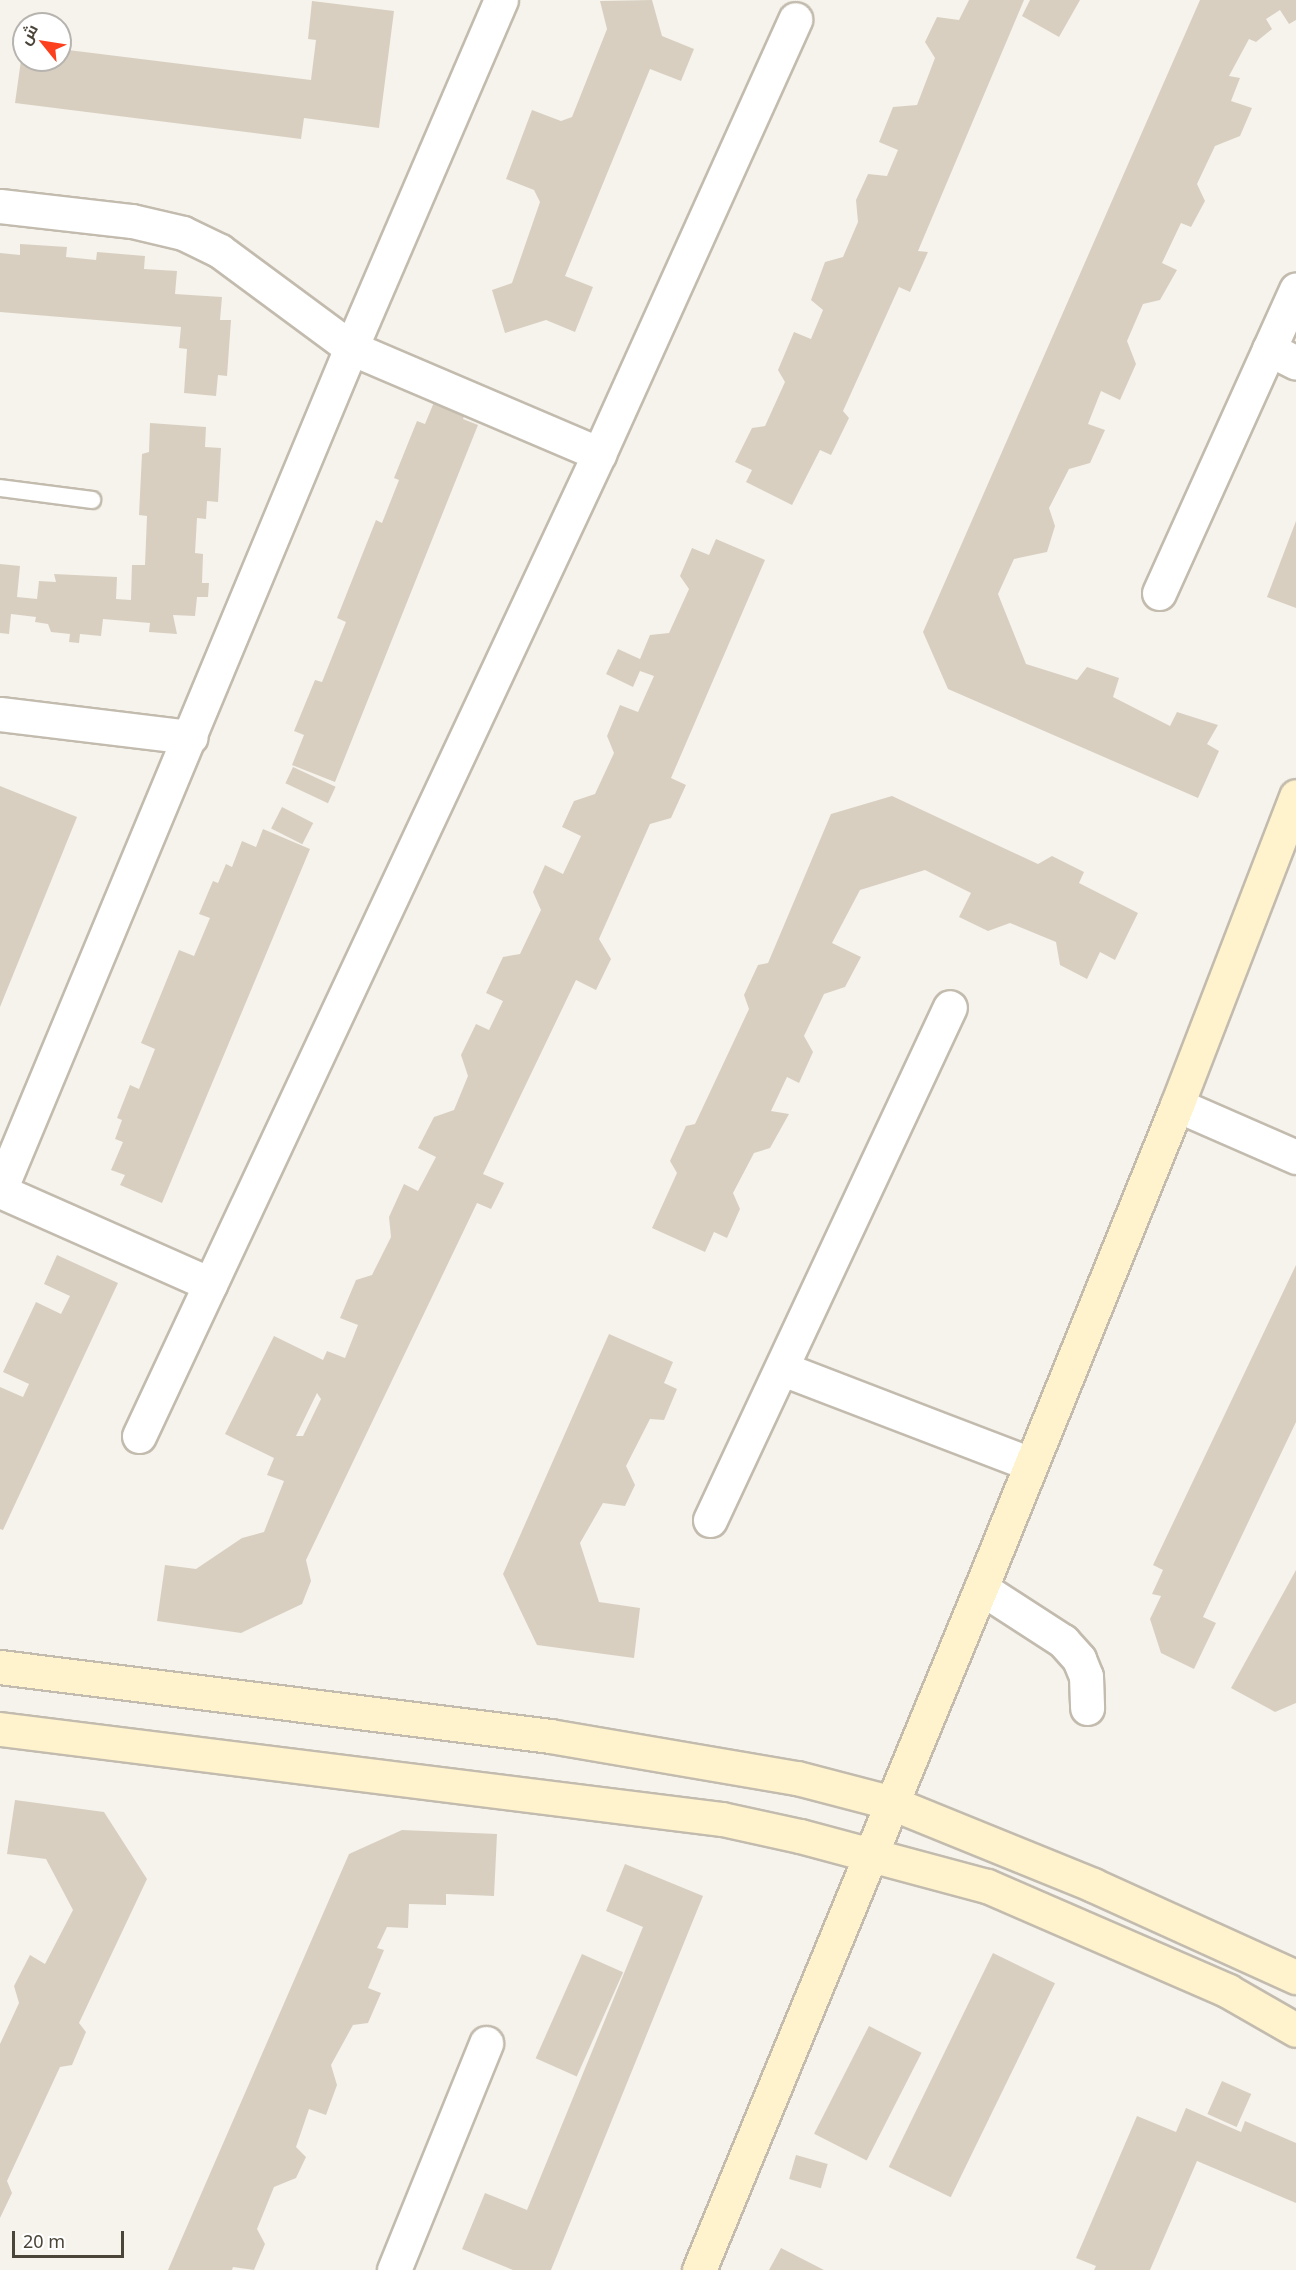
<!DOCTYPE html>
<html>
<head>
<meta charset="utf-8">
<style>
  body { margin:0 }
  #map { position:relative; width:1296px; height:2270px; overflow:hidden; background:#f6f3ec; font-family:"Noto Sans",Cairo,sans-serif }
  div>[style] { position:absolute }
  .building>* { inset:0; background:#d8cfc1; transform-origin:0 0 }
  .roads { filter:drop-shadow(2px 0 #c2bbae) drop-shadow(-2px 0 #c2bbae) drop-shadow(0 2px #c2bbae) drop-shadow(0 -2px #c2bbae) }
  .lane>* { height:16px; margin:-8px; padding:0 8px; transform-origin:8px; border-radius:8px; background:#fff }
  .street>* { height:33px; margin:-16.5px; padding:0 16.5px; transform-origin:16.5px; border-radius:16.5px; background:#fff }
  .secondary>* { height:33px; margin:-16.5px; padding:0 16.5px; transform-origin:16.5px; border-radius:16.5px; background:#fff3cd }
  span { translate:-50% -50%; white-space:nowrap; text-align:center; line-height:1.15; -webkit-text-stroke:4.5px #fff; paint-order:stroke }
  .north { position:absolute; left:12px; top:12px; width:60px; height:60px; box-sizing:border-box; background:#fff; border:2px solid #b7b4b0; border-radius:50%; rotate:300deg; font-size:16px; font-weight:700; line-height:24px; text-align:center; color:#4b4439 }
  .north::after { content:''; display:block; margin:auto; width:21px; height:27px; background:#fc3f1d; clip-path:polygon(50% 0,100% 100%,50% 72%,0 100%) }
  .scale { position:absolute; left:12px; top:2231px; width:112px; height:27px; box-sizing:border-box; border:3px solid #4b4439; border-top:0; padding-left:8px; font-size:18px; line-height:21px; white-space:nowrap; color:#4b4439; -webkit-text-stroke:4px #fff; paint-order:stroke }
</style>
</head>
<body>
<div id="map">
  <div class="building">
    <i style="clip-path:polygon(652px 0,662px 36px,694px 49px,681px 81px,650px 69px,565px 276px,593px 287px,575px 332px,546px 320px,505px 333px,492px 290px,512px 283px,540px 202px,534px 190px,506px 179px,532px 110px,561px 121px,572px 117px,607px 29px,600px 1px)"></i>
    <i style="clip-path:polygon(969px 0,1024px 0,918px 251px,928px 252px,910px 292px,899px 287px,843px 411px,849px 418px,831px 455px,820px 450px,792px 505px,746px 482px,752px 470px,735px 462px,752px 428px,765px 426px,785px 382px,778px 370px,794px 332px,811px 339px,823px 310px,811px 300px,825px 262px,843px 257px,858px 222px,856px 200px,868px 174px,887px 176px,898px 150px,879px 142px,893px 107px,917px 105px,935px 58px,925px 42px,937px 17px,959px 20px)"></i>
    <i style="clip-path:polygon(1030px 0,1080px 0,1059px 37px,1022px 16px)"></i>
    <i style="clip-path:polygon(1200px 0,1296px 0,1296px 20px,1289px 24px,1280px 10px,1266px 19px,1272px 29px,1256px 42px,1249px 39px,1229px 76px,1240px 78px,1231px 101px,1252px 108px,1240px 136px,1215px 146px,1197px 184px,1205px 201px,1191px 227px,1181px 223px,1162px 263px,1177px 270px,1160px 300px,1143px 304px,1127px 341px,1136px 364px,1120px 400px,1101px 391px,1088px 424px,1105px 430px,1090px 463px,1069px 469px,1049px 508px,1055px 526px,1047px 552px,1014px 559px,998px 594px,1026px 664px,1077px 680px,1087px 667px,1119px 678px,1113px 697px,1170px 726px,1177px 712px,1218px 725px,1207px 744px,1219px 751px,1198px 798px,948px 689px,923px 632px)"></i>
    <i style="clip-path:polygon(312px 1px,394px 11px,379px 128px,304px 118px,301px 139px,15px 103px,23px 46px,24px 60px,60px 60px,60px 49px,311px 80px,316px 40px,308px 39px)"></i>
    <i style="clip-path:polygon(20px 244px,67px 247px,66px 257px,96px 260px,97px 252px,145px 256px,144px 269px,177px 271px,175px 294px,222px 297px,220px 320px,231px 320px,227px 376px,218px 375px,216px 396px,184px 393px,187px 349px,179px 348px,181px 327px,0 312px,0 253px,20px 255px)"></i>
    <i style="clip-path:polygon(437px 395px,467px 407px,463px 419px,478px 425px,335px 782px,292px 765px,304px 735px,294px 731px,315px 680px,322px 682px,346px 622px,337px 618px,376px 520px,382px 523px,399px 480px,394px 478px,417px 421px,425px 424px)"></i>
    <i style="clip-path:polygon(150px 423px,206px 427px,205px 447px,221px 448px,218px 502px,207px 501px,206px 519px,197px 518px,195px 553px,203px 554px,202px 583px,209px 583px,208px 597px,197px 597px,195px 616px,173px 615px,177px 634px,149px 632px,150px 623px,103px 619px,101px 636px,80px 634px,79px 643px,69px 642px,70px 634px,51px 632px,48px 624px,35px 622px,36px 617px,11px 614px,9px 634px,0 633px,0 564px,20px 566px,17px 597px,37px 599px,39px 581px,56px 582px,54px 574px,117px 577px,116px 599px,131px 600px,132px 565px,145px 565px,147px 516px,139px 515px,142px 454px,149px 452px)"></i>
    <i style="clip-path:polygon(1296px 521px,1296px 608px,1267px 597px)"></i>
    <i style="clip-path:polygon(evenodd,716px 539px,765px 560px,671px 778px,686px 785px,671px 818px,650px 824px,599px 939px,611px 959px,596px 990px,576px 980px,483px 1174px,504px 1183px,491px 1209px,477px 1203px,306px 1560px,311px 1581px,302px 1604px,241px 1633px,157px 1621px,165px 1565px,196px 1569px,242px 1538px,264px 1532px,284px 1481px,267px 1475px,274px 1458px,225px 1434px,274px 1336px,323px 1360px,327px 1351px,345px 1358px,358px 1325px,340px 1318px,356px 1280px,372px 1275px,391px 1237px,389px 1217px,404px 1184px,418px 1191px,436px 1157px,418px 1148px,434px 1117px,454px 1110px,468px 1076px,461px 1055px,476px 1024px,489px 1030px,503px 1001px,486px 993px,503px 957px,520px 954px,541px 910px,533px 892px,545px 865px,563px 874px,581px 836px,562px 827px,574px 801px,595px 794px,614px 753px,607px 736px,620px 705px,638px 712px,654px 676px,640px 671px,633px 687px,606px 674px,618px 649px,640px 659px,650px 635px,669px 633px,689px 589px,680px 576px,692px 548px,709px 555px,716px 539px,317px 1393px,321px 1399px,303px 1436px,296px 1436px,317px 1393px)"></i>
    <i style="left:293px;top:767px;width:47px;height:18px;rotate:25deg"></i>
    <i style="clip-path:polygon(0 786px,77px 817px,0 1007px)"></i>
    <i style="clip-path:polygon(892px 796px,1038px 864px,1052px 856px,1084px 872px,1079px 883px,1138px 913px,1115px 960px,1100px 952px,1087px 979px,1060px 965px,1056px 942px,1010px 923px,988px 931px,959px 917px,971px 893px,925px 870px,860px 890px,832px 943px,861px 957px,845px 987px,824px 994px,804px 1036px,813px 1052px,799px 1083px,787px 1077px,771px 1111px,789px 1114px,770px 1148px,754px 1153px,733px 1193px,740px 1209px,727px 1238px,714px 1232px,705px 1252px,652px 1228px,677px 1173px,670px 1161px,686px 1126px,695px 1124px,749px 1009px,744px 995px,758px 965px,768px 963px,831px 814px)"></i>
    <i style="left:282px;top:807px;width:35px;height:24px;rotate:27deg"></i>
    <i style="clip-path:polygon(263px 829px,310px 849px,162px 1203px,120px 1185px,125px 1175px,111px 1170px,123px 1142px,115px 1139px,122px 1120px,117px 1118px,130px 1085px,139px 1089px,155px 1049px,141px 1043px,179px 950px,194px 956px,210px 918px,199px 914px,213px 881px,218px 883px,226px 864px,232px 867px,242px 841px,256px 847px)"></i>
    <i style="clip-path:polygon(57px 1255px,118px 1283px,3px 1530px,0 1529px,0 1387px,23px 1397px,29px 1384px,3px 1372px,36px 1302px,61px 1314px,70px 1296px,44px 1284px)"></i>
    <i style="clip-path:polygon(1296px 1265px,1296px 1422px,1203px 1617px,1216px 1623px,1194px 1669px,1161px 1653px,1150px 1619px,1161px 1596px,1152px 1594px,1163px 1570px,1153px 1565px)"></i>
    <i style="clip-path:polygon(609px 1334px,673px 1362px,664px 1383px,677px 1389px,664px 1420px,650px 1419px,626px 1466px,635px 1485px,625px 1506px,603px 1503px,580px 1543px,599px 1602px,640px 1608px,634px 1658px,537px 1645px,503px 1574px)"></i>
    <i style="clip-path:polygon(1296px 1570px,1296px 1703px,1275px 1712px,1231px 1688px)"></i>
    <i style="clip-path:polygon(15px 1800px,104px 1812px,147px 1879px,79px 2023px,86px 2032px,72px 2065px,60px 2067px,7px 2181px,12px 2193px,0 2218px,0 2044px,19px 2003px,14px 1986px,30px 1955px,45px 1964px,73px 1910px,46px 1859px,7px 1854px)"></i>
    <i style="clip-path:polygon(402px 1830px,497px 1834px,494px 1896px,446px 1894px,446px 1905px,409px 1904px,408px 1928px,387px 1927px,377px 1948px,384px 1950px,368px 1988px,381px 1993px,368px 2023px,353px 2025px,331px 2065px,337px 2085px,326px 2115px,309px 2109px,296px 2147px,306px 2157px,296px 2178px,274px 2187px,257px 2229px,265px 2244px,254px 2270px,233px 2267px,232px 2270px,168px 2270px,349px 1854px)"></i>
    <i style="clip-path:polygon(625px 1864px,703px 1896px,551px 2270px,513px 2270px,462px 2249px,485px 2193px,527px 2210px,643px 1927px,606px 1911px)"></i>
    <i style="left:993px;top:1953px;width:69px;height:238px;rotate:26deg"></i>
    <i style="left:582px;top:1954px;width:45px;height:114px;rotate:24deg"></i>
    <i style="left:869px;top:2026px;width:59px;height:121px;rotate:27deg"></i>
    <i style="left:1222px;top:2081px;width:32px;height:36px;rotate:24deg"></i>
    <i style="clip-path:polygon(1186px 2108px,1241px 2132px,1245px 2121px,1296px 2143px,1296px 2203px,1197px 2161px,1150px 2270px,1094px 2270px,1096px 2266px,1076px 2258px,1137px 2116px,1176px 2132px)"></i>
    <i style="left:796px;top:2155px;width:33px;height:25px;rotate:16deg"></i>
    <i style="clip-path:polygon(781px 2248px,824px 2270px,769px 2270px)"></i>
  </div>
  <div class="roads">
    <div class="lane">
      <i style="left:0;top:488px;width:93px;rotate:7.4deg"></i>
    </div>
    <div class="street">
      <i style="left:0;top:206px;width:133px;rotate:6.5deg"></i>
      <i style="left:132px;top:221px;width:52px;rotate:13.2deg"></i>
      <i style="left:183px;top:233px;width:41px;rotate:25.9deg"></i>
      <i style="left:220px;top:251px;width:163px;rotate:36.5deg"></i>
      <i style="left:351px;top:348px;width:270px;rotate:23.1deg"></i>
      <i style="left:1269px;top:349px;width:30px;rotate:27deg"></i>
      <i style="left:1159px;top:593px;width:333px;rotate:-65.7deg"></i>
      <i style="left:0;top:714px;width:192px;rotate:6.9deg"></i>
      <i style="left:1177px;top:1105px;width:130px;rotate:23.6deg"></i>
      <i style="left:0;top:1190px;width:912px;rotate:-67.37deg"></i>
      <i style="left:351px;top:348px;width:379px;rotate:-66.7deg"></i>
      <i style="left:0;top:1191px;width:230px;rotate:23.9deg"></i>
      <i style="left:783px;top:1369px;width:265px;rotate:21deg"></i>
      <i style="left:139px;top:1436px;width:1084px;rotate:-64.9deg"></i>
      <i style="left:599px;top:454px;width:477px;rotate:-65.7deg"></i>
      <i style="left:710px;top:1520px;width:566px;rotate:-64.93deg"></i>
      <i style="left:981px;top:1588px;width:98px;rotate:32.9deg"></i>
      <i style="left:1063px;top:1641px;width:24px;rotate:48deg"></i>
      <i style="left:1079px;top:1659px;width:18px;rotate:68deg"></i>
      <i style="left:1086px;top:1676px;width:32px;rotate:88deg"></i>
      <i style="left:394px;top:2270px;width:245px;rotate:-67.9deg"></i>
    </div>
    <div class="secondary">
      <i style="left:0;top:1667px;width:554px;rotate:7.15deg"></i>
      <i style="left:550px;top:1736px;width:251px;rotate:9.7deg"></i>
      <i style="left:797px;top:1778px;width:95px;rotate:14.6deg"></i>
      <i style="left:889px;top:1802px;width:220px;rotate:22.1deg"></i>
      <i style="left:1093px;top:1885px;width:223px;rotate:24.4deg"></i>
      <i style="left:0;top:1729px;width:728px;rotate:7.11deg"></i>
      <i style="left:722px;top:1819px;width:80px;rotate:12.3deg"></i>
      <i style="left:800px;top:1836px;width:194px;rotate:15deg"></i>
      <i style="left:987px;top:1886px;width:263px;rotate:23.5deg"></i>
      <i style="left:1228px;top:1991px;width:78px;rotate:29.8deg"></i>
      <i style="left:699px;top:2270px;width:738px;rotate:-67.54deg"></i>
      <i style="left:981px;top:1588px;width:521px;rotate:-67.91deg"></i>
      <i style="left:1177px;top:1105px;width:331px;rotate:-68.9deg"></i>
    </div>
  </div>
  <div class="north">ش</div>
  <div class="scale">20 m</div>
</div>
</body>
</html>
